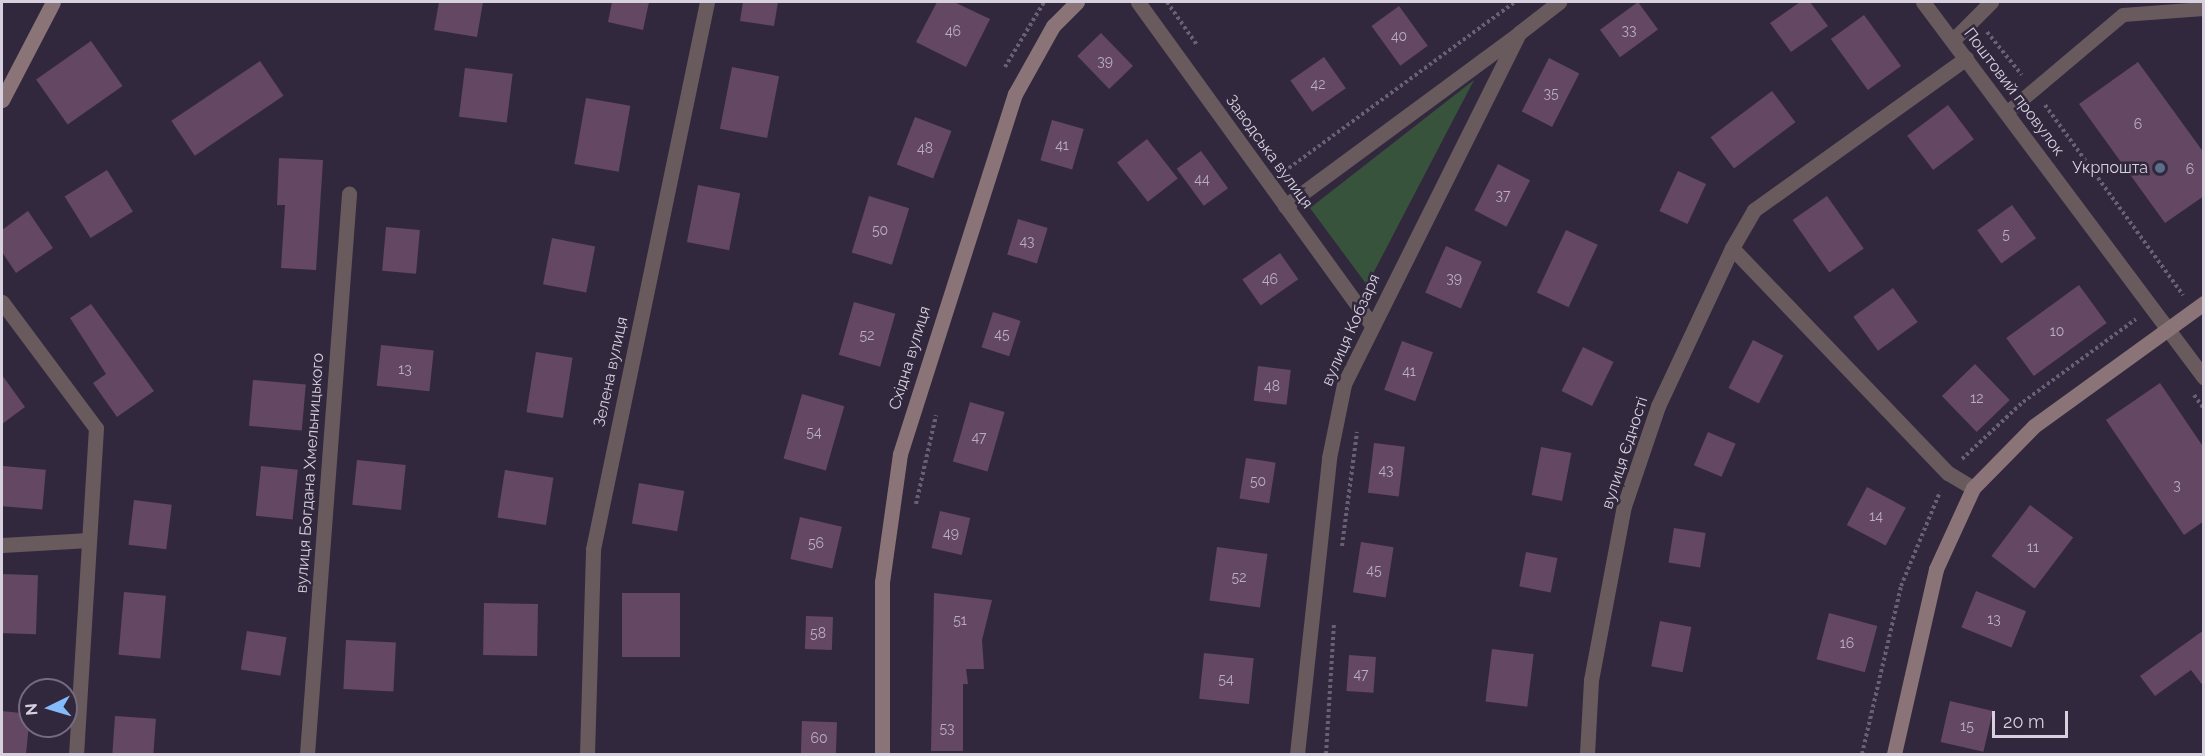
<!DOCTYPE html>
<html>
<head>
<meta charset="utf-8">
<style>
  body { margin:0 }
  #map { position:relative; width:2205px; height:756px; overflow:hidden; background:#32283e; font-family:Raleway,sans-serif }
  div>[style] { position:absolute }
  .green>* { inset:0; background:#38533b }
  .building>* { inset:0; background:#634763; transform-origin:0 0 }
  .path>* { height:4px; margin-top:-2px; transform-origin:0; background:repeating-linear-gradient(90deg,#696073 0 3px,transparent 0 6px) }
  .lane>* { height:14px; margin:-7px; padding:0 7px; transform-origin:7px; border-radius:7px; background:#695b5d }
  .street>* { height:15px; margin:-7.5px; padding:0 7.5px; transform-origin:7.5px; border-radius:7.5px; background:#695b5d }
  .secondary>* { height:15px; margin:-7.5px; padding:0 7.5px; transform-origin:7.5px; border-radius:7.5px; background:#8b7477 }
  .dots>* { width:16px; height:16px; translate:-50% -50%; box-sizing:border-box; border:3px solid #32283e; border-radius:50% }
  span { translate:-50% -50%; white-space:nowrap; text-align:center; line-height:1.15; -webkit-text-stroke:5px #32283e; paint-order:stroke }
  .number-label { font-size:14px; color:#baaec0 }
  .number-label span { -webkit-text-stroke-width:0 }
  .street-label { font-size:16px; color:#d7d1df }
  .poi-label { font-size:16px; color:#d7d1df }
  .right { translate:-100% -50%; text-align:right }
  .frame { position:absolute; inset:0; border:3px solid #d7d1df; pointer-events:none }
  .north { position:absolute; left:18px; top:678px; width:60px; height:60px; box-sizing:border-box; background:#32283e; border:2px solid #746c7e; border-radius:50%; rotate:265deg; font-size:16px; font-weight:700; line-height:24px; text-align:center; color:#d7d1df }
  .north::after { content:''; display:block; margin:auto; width:21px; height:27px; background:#86bbfb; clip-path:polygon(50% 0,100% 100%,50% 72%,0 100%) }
  .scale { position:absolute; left:1992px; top:711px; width:76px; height:27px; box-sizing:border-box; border:3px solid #d7d1df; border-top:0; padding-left:8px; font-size:18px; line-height:21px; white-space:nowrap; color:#d7d1df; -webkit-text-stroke:4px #32283e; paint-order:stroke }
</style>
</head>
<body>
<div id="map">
  <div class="green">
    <i style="clip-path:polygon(1474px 80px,1367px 285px,1310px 208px)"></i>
  </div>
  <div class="building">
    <i style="clip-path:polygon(439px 2px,483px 2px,477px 37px,434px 30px)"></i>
    <i style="clip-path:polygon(612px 2px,649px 2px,643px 30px,608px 22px)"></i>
    <i style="clip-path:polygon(743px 2px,778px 2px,774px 26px,740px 21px)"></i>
    <i style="clip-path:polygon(937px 2px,954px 2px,990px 19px,966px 67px,916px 42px)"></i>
    <i style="left:1638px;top:2px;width:34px;height:47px;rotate:54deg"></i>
    <i style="clip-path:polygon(1800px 2px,1810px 2px,1828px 26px,1791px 52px,1770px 23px)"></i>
    <i style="left:1399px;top:6px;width:49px;height:34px;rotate:54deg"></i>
    <i style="left:1864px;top:15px;width:63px;height:41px;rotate:54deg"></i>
    <i style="left:1101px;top:33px;width:46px;height:33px;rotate:46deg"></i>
    <i style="left:91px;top:41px;width:55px;height:67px;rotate:55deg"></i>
    <i style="left:1324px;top:57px;width:38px;height:41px;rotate:55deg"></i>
    <i style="left:1549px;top:58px;width:34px;height:60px;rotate:27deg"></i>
    <i style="left:260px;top:61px;width:42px;height:107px;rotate:56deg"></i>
    <i style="clip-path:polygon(2138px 62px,2204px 153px,2204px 196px,2165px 223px,2079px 104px)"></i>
    <i style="left:732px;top:67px;width:48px;height:63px;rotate:11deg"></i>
    <i style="left:465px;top:68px;width:48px;height:49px;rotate:7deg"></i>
    <i style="left:1772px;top:91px;width:39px;height:77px;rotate:53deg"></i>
    <i style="left:586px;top:98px;width:45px;height:67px;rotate:10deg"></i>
    <i style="left:1948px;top:105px;width:43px;height:51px;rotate:53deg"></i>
    <i style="left:915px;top:117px;width:39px;height:51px;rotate:21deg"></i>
    <i style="left:1052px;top:120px;width:33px;height:42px;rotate:16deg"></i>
    <i style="left:1147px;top:139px;width:50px;height:38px;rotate:52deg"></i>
    <i style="left:1201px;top:151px;width:46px;height:30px;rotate:54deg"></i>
    <i style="clip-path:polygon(279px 158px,323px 160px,316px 270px,281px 268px,285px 205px,277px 205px)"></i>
    <i style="left:1498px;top:164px;width:36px;height:52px;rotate:27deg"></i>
    <i style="left:107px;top:170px;width:49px;height:50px;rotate:58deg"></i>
    <i style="left:1678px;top:171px;width:31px;height:44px;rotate:25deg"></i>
    <i style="left:698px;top:185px;width:43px;height:58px;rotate:11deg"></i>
    <i style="left:869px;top:196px;width:42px;height:59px;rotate:17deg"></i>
    <i style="left:1827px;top:196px;width:64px;height:42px;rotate:55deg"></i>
    <i style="left:2012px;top:205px;width:41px;height:43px;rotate:54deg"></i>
    <i style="clip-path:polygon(28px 211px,53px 248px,16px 273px,2px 252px,2px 230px)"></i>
    <i style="left:1018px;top:219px;width:31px;height:37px;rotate:17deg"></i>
    <i style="left:386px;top:227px;width:34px;height:44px;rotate:5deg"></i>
    <i style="left:1566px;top:230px;width:35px;height:69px;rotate:25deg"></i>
    <i style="left:552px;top:238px;width:44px;height:47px;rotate:11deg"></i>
    <i style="left:1446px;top:246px;width:39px;height:51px;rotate:24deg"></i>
    <i style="left:1280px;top:253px;width:32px;height:46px;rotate:55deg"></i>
    <i style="left:2079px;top:285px;width:47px;height:90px;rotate:54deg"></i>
    <i style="left:1893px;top:288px;width:42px;height:49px;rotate:54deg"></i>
    <i style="left:854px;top:302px;width:43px;height:55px;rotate:16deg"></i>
    <i style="clip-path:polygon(91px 304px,154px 391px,117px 417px,93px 383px,106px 374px,70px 318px)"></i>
    <i style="left:993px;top:312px;width:29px;height:37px;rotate:18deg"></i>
    <i style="left:1753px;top:340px;width:34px;height:54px;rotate:27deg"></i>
    <i style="left:1402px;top:341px;width:33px;height:52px;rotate:20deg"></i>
    <i style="left:381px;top:345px;width:53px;height:41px;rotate:6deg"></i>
    <i style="left:1583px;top:347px;width:34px;height:49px;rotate:26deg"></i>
    <i style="left:536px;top:352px;width:37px;height:61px;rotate:9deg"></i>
    <i style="left:1975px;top:364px;width:50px;height:46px;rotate:46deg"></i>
    <i style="left:1258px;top:366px;width:33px;height:35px;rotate:7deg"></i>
    <i style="clip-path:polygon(2px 375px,25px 407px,2px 424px)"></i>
    <i style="left:253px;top:380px;width:53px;height:46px;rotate:5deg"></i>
    <i style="clip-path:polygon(2160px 383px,2204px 448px,2204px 521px,2184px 535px,2106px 420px)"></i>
    <i style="left:802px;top:394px;width:44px;height:67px;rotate:16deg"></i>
    <i style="left:970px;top:402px;width:36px;height:62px;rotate:16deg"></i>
    <i style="left:1708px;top:432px;width:30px;height:36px;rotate:23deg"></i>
    <i style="left:1374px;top:443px;width:31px;height:50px;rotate:7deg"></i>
    <i style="left:1541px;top:447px;width:31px;height:49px;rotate:11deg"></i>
    <i style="left:1246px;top:458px;width:30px;height:41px;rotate:9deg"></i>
    <i style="left:357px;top:460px;width:49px;height:45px;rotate:6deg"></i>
    <i style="left:3px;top:466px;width:43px;height:40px;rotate:5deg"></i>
    <i style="left:261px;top:466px;width:37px;height:50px;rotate:6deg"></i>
    <i style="left:505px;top:470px;width:49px;height:48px;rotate:9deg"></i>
    <i style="left:639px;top:483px;width:46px;height:41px;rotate:10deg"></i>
    <i style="left:1867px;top:487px;width:44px;height:43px;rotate:28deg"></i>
    <i style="left:134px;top:500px;width:38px;height:45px;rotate:7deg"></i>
    <i style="left:2030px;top:505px;width:54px;height:64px;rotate:37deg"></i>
    <i style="left:940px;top:511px;width:31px;height:38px;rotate:13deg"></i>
    <i style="left:800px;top:517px;width:43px;height:43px;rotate:13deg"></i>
    <i style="left:1674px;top:528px;width:32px;height:35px;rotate:9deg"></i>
    <i style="left:1361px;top:542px;width:33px;height:51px;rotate:9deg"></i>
    <i style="left:1217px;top:547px;width:51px;height:54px;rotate:8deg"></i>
    <i style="left:1526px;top:552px;width:32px;height:35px;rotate:11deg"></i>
    <i style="left:2px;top:574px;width:36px;height:59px;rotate:2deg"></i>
    <i style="left:1976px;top:591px;width:54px;height:39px;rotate:22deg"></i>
    <i style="left:124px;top:592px;width:42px;height:63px;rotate:5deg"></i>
    <i style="left:622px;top:593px;width:58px;height:64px"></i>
    <i style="clip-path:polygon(934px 593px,992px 600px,982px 640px,984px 669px,966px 669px,968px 684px,963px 684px,963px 751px,931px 751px)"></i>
    <i style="left:484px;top:603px;width:54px;height:52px;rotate:1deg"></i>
    <i style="left:1829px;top:613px;width:50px;height:48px;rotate:15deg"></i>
    <i style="left:806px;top:616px;width:27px;height:33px;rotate:2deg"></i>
    <i style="left:1660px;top:621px;width:32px;height:46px;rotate:11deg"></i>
    <i style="clip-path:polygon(2204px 630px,2204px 687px,2191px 670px,2155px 696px,2140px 676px)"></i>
    <i style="left:247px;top:631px;width:40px;height:39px;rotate:9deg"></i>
    <i style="left:346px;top:640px;width:50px;height:49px;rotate:3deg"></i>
    <i style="left:1492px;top:649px;width:42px;height:53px;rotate:7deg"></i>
    <i style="left:1204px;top:653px;width:50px;height:46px;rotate:6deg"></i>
    <i style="left:1349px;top:655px;width:27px;height:36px;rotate:4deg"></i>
    <i style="left:1950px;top:701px;width:44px;height:42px;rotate:13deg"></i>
    <i style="clip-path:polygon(2px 711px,30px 714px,26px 754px,2px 753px)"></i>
    <i style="left:115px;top:716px;width:41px;height:38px;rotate:4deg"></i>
    <i style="left:802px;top:721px;width:35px;height:33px;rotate:2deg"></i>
  </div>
  <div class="path">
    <i style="left:1167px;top:2px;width:52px;rotate:55.1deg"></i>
    <i style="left:1987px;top:32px;width:55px;rotate:50.9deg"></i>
    <i style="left:1005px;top:67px;width:76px;rotate:-59deg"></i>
    <i style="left:2045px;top:105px;width:235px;rotate:54deg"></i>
    <i style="left:1282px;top:167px;width:7px;rotate:8deg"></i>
    <i style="left:1289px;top:168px;width:280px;rotate:-36.3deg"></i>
    <i style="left:2194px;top:395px;width:17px;rotate:54deg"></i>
    <i style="left:1962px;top:459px;width:83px;rotate:-43.1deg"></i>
    <i style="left:2023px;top:402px;width:140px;rotate:-36.3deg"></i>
    <i style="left:916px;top:504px;width:91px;rotate:-77.3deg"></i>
    <i style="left:1342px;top:546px;width:115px;rotate:-82.5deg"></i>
    <i style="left:1326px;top:754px;width:132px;rotate:-86.5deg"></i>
    <i style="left:1862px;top:754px;width:172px;rotate:-76.9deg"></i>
    <i style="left:1901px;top:586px;width:102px;rotate:-67.5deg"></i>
  </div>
  <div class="lane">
    <i style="left:2008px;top:112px;width:150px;rotate:-40.1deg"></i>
    <i style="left:2123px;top:15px;width:81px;rotate:-4.2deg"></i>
  </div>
  <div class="street">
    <i style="left:1138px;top:2px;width:396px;rotate:54.1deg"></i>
    <i style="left:1923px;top:2px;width:469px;rotate:53.2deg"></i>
    <i style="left:1953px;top:40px;width:54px;rotate:-45deg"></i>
    <i style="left:1285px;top:206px;width:288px;rotate:-36.4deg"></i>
    <i style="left:1732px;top:248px;width:312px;rotate:46.2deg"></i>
    <i style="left:1948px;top:473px;width:29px;rotate:31deg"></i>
    <i style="left:2px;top:302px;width:157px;rotate:53.3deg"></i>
    <i style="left:96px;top:428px;width:327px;rotate:93.5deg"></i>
    <i style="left:2px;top:545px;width:87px;rotate:-3.3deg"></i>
    <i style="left:307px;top:754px;width:562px;rotate:-85.71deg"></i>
    <i style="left:587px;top:754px;width:205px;rotate:-88.3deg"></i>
    <i style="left:593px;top:549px;width:559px;rotate:-78.23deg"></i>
    <i style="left:1297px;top:754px;width:298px;rotate:-83.8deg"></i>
    <i style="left:1329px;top:458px;width:76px;rotate:-78.5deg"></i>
    <i style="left:1344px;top:384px;width:392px;rotate:-63.5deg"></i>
    <i style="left:1519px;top:33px;width:51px;rotate:-37.8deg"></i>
    <i style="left:1587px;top:754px;width:74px;rotate:-86.9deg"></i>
    <i style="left:1591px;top:680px;width:177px;rotate:-79.3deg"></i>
    <i style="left:1624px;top:506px;width:106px;rotate:-71.2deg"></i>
    <i style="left:1658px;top:406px;width:174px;rotate:-64.9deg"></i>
    <i style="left:1732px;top:248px;width:44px;rotate:-59.9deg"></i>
    <i style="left:1754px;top:210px;width:261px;rotate:-35.6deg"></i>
  </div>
  <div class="secondary">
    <i style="left:2px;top:100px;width:110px;rotate:-62.5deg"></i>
    <i style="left:882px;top:754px;width:172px;rotate:-90deg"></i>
    <i style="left:882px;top:582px;width:129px;rotate:-82deg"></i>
    <i style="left:900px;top:454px;width:378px;rotate:-72.3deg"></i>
    <i style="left:1015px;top:94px;width:78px;rotate:-60.8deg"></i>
    <i style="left:1053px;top:26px;width:34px;rotate:-45deg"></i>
    <i style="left:1894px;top:754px;width:190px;rotate:-77.2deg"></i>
    <i style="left:1936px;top:569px;width:89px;rotate:-65.4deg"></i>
    <i style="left:1973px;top:488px;width:87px;rotate:-45.5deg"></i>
    <i style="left:2034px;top:426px;width:210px;rotate:-35.9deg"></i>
  </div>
  <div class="dots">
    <i style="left:2160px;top:168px;background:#5c6f8a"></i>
  </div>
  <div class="number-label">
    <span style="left:1629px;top:30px">33</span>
    <span style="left:953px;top:31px">46</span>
    <span style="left:1399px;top:36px">40</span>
    <span style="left:1105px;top:61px">39</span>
    <span style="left:1318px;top:84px">42</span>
    <span style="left:1551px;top:93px">35</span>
    <span style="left:2138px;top:124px">6</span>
    <span style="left:1062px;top:145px">41</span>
    <span style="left:925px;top:148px">48</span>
    <span style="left:2190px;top:169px">6</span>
    <span style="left:1202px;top:179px">44</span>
    <span style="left:1503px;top:195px">37</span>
    <span style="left:880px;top:230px">50</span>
    <span style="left:2006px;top:234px">5</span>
    <span style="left:1027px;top:241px">43</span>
    <span style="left:1454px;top:278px">39</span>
    <span style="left:1270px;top:279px">46</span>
    <span style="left:2057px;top:331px">10</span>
    <span style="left:1002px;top:334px">45</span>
    <span style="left:867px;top:335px">52</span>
    <span style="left:405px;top:369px">13</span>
    <span style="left:1409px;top:371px">41</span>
    <span style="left:1272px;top:386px">48</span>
    <span style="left:1977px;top:398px">12</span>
    <span style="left:814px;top:432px">54</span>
    <span style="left:979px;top:437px">47</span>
    <span style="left:1386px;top:470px">43</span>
    <span style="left:1258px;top:481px">50</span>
    <span style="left:2177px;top:485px">3</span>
    <span style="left:1876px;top:516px">14</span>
    <span style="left:951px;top:533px">49</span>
    <span style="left:816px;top:543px">56</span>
    <span style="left:2033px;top:547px">11</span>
    <span style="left:1374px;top:570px">45</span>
    <span style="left:1239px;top:577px">52</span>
    <span style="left:1994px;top:619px">13</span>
    <span style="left:960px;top:620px">51</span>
    <span style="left:818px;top:633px">58</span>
    <span style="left:1847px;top:643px">16</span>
    <span style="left:1361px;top:674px">47</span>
    <span style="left:1226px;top:679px">54</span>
    <span style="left:1967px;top:726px">15</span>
    <span style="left:947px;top:728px">53</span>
    <span style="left:819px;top:738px">60</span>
  </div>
  <div class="street-label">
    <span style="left:2014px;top:92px;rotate:53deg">Поштовий провулок</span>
    <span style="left:1269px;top:152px;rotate:54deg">Заводська вулиця</span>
    <span style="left:1351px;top:330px;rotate:-66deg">вулиця Кобзаря</span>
    <span style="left:910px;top:358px;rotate:-73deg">Східна вулиця</span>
    <span style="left:611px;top:372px;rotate:-78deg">Зелена вулиця</span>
    <span style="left:1625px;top:453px;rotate:-72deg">вулиця Єдності</span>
    <span style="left:310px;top:473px;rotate:-86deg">вулиця Богдана Хмельницького</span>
  </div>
  <div class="poi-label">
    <span class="right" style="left:2148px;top:168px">Укрпошта</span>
  </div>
  <div class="frame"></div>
  <div class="north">N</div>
  <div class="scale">20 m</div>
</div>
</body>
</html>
